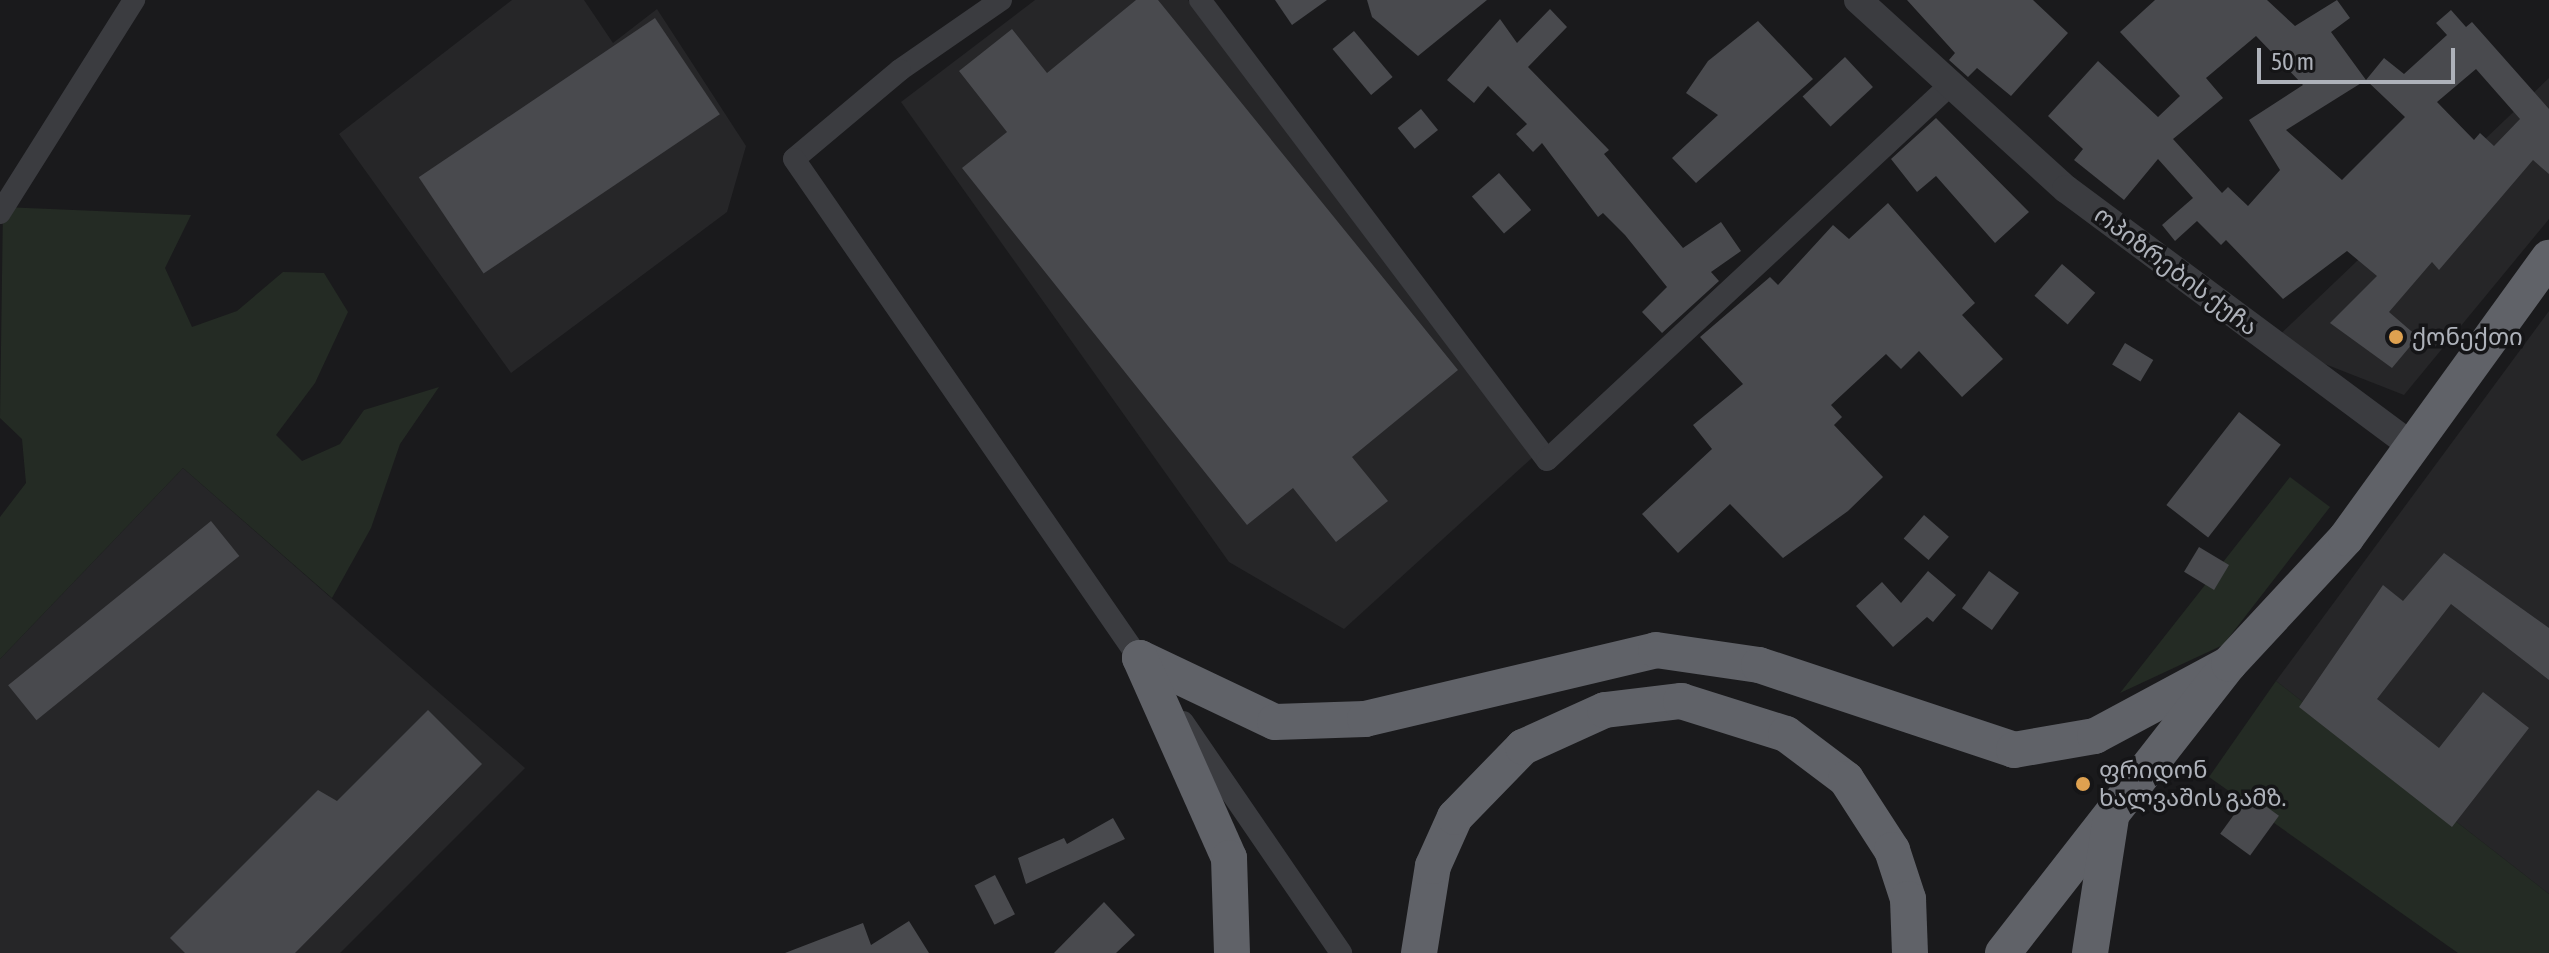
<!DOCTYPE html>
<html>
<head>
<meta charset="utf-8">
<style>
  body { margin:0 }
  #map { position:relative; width:2549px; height:953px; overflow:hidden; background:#1a1a1c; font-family:"Asap Condensed","Noto Sans Georgian",sans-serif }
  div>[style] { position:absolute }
  .built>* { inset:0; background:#262628 }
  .green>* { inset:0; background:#242b24 }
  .building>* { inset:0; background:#494a4e; transform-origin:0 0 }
  .minor>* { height:22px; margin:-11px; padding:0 11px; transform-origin:11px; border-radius:11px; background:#3b3c40 }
  .tertiary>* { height:28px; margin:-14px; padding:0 14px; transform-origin:14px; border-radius:14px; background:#3b3c40 }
  .trunk>* { height:36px; margin:-18px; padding:0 18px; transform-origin:18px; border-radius:18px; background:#606268 }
  .dots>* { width:22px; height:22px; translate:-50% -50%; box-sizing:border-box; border:4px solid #151517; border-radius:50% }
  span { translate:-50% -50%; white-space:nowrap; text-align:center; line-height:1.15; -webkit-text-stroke:7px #151517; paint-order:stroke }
  .street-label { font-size:24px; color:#aeb2ba }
  .poi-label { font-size:24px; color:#aeb2ba }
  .left { translate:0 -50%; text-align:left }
  .scale { position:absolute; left:2257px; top:48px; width:198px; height:36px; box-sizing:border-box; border:4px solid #aeb2ba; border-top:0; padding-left:10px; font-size:24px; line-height:28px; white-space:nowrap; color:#aeb2ba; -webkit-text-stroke:6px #151517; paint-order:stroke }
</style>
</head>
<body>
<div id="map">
  <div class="built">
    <i style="clip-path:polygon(512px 0,584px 0,613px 43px,657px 9px,746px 146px,727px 212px,511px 373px,339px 134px)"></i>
    <i style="clip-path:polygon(1035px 0,1188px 0,1533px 457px,1344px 629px,1229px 562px,901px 102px)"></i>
    <i style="clip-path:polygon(2549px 78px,2549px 219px,2404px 395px,2271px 343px)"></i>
    <i style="clip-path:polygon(2549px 311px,2549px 894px,2276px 681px)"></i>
    <i style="clip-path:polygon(183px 468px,525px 768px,340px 953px,0 953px,0 659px)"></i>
  </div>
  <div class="green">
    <i style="clip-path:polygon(3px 207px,191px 215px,165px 268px,192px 327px,237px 311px,283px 272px,324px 273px,348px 312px,315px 383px,276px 435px,302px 461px,340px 444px,364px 410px,439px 387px,400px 444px,371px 528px,332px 598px,183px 468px,0 659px,0 517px,26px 483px,22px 439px,0 418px)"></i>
    <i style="clip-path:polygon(2290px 477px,2330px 507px,2223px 645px,2120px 693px)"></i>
    <i style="clip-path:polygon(2276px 681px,2549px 894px,2549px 953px,2458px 953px,2209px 777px)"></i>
  </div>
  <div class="building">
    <i style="clip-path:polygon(1136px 0,1158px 0,1458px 370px,1352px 457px,1388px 501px,1336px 542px,1293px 488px,1247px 525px,962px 168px,1007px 132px,959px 71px,1012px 29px,1047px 73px)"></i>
    <i style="clip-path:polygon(1275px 0,1327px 0,1292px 25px)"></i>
    <i style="clip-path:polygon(1367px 0,1487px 0,1418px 56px,1372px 17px)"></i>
    <i style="clip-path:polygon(1907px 0,2033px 0,2068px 33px,2011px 96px,1977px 68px,1968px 77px,1949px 60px,1955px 53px)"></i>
    <i style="clip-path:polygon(evenodd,2155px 0,2267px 0,2295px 26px,2337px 0,2350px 18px,2331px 32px,2366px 80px,2384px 58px,2404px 74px,2447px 35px,2436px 23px,2451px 10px,2466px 27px,2472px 22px,2549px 109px,2549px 174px,2533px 160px,2439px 270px,2432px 262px,2389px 312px,2418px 337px,2392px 368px,2330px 323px,2377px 276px,2347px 251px,2283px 299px,2226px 240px,2221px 245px,2197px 221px,2175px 241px,2162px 225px,2193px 198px,2158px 159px,2124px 200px,2074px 160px,2083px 149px,2048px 116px,2098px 61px,2158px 117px,2180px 96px,2120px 32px,2155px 0,2256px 36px,2303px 85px,2249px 120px,2280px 170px,2248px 206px,2228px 187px,2222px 193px,2173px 139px,2223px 98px,2206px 78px,2256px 36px,2155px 0,2476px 69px,2520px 119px,2494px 146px,2480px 133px,2474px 140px,2437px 102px,2476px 69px,2155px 0,2366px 80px,2405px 117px,2342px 180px,2286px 130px,2366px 80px)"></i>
    <i style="clip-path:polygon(1550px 9px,1567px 27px,1528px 67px,1609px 150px,1604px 154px,1683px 248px,1721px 222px,1741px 251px,1711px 272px,1719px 281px,1662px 333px,1642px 312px,1667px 287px,1625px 235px,1603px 213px,1598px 217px,1542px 143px,1533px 152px,1516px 134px,1527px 124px,1488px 86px,1474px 103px,1447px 80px,1500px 19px,1517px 43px)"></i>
    <i style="left:655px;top:18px;width:116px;height:285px;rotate:56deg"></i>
    <i style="clip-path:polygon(1758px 21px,1813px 79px,1696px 183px,1672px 158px,1718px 115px,1686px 93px,1708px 61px)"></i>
    <i style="left:1354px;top:31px;width:60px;height:28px;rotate:50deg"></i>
    <i style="left:1845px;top:57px;width:41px;height:58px;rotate:47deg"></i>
    <i style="left:1421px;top:109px;width:27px;height:30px;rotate:51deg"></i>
    <i style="clip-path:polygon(1936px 118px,2029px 212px,1995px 243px,1936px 176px,1917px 192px,1891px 159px)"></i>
    <i style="left:1499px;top:173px;width:49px;height:36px;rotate:49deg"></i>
    <i style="clip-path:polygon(1888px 203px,1975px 303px,1962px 315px,2003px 359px,1962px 397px,1919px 351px,1901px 369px,1886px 354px,1831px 405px,1842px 417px,1834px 425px,1883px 477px,1848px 511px,1783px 558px,1730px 504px,1678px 553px,1642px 514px,1712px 449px,1693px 425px,1743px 384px,1700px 337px,1770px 277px,1778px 285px,1833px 225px,1849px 239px)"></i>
    <i style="left:2062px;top:264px;width:44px;height:42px;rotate:41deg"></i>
    <i style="left:2125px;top:343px;width:33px;height:25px;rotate:31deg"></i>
    <i style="left:2239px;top:412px;width:53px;height:118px;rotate:38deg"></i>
    <i style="left:1924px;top:515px;width:33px;height:31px;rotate:41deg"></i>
    <i style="left:211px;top:521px;width:45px;height:261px;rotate:51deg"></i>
    <i style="left:2199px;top:547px;width:35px;height:29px;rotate:31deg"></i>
    <i style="clip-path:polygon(2444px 553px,2549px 628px,2549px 680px,2451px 604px,2377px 699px,2439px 748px,2483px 692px,2529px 728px,2452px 827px,2299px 707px,2383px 585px,2403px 601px)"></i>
    <i style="clip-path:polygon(1928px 571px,1956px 595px,1933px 622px,1927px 617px,1893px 647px,1856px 606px,1882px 582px,1901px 603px)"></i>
    <i style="left:1989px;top:571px;width:37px;height:46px;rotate:36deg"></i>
    <i style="clip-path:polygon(428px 710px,482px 764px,295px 953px,185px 953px,170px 938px,318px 790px,337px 801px)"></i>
    <i style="left:2249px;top:794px;width:37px;height:49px;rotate:36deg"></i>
    <i style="clip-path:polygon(1113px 818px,1125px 839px,1026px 884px,1018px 858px,1064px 838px,1067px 844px)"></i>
    <i style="left:995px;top:875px;width:44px;height:23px;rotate:63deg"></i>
    <i style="clip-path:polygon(1104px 902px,1135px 935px,1116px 953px,1054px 953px)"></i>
    <i style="clip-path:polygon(909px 921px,929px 953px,785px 953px,863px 923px,871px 945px)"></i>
  </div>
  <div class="minor">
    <i style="left:1001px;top:0;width:123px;rotate:145.3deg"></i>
    <i style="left:900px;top:70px;width:138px;rotate:140deg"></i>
    <i style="left:794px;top:159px;width:617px;rotate:55.36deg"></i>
    <i style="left:1200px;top:0;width:576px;rotate:52.97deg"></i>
    <i style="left:1547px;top:460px;width:549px;rotate:-42.93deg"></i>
    <i style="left:0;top:213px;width:252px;rotate:-57.8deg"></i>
    <i style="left:1183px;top:722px;width:280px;rotate:55.6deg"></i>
  </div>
  <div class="tertiary">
    <i style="left:1858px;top:0;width:281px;rotate:42.3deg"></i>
    <i style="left:2066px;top:189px;width:431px;rotate:36.6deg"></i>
  </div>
  <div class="trunk">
    <i style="left:1140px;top:658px;width:149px;rotate:25.4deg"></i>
    <i style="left:1275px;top:722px;width:90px;rotate:-1.9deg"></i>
    <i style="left:1365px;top:719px;width:299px;rotate:-13.3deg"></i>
    <i style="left:1656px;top:650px;width:104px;rotate:8.3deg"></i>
    <i style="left:1759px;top:665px;width:269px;rotate:18.4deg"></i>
    <i style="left:2014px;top:750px;width:82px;rotate:-9.8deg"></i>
    <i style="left:2095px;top:736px;width:152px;rotate:-28.2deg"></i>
    <i style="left:1140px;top:658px;width:219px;rotate:66deg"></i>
    <i style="left:1229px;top:858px;width:95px;rotate:88.2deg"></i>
    <i style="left:1419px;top:953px;width:88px;rotate:-80.9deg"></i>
    <i style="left:1433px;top:866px;width:54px;rotate:-65.8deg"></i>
    <i style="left:1455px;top:817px;width:98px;rotate:-45.8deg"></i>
    <i style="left:1523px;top:747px;width:90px;rotate:-24.3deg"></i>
    <i style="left:1605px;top:710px;width:77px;rotate:-6.8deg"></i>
    <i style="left:1681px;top:701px;width:110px;rotate:17.4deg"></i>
    <i style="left:1786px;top:734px;width:75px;rotate:36.9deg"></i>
    <i style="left:1846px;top:779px;width:85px;rotate:57.1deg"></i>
    <i style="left:1892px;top:850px;width:52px;rotate:71.9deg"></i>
    <i style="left:1908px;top:899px;width:54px;rotate:87.9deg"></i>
    <i style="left:2003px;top:953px;width:367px;rotate:-52deg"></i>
    <i style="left:2229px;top:664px;width:172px;rotate:-47.1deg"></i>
    <i style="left:2346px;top:538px;width:346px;rotate:-54.1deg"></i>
    <i style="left:2090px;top:953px;width:138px;rotate:-81.2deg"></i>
  </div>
  <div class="dots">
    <i style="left:2396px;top:337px;background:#dea150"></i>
    <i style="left:2083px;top:784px;background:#dea150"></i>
  </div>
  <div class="street-label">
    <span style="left:2176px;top:271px;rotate:37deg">ოპიზრების ქუჩა</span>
  </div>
  <div class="poi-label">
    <span class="left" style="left:2412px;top:337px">ქონექთი</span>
    <span class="left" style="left:2099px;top:784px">ფრიდონ<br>ხალვაშის გამზ.</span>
  </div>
  <div class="scale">50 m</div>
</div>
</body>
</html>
